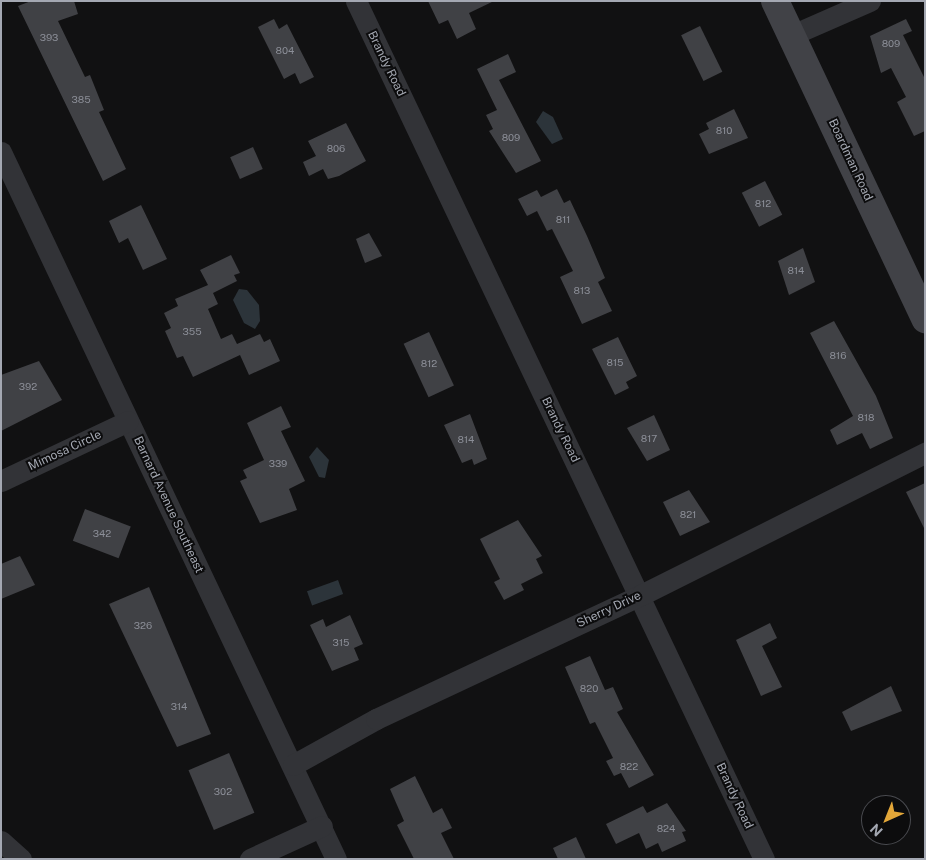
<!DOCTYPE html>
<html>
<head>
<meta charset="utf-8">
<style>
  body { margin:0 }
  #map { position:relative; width:926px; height:860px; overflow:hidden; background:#111112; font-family:"Public Sans",sans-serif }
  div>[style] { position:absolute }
  .water>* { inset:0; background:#2c343a; transform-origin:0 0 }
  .building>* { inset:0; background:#404145; transform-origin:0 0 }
  .street>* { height:21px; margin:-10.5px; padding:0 10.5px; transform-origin:10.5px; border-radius:10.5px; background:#323337 }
  .secondary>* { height:28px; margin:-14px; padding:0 14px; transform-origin:14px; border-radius:14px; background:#414247 }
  span { translate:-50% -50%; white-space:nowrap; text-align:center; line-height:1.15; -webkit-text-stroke:4px #0c0c0d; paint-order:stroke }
  .number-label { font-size:10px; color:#8b8e97 }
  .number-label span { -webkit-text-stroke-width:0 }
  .street-label { font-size:12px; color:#a4a8b2 }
  .frame { position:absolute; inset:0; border:2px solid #a4a8b2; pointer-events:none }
  .north { position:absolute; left:861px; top:795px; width:50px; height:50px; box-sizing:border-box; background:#0c0c0d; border:1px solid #494a4f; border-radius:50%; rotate:224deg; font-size:14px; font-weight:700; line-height:20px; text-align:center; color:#a4a8b2 }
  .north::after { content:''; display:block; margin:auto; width:18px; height:22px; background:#e3a739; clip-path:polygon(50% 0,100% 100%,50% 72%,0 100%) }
</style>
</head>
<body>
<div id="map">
  <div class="water">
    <i style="clip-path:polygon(543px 111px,553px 117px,563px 139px,552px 144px,536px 122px)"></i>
    <i style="clip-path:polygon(239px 289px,247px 290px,259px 305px,260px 321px,255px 329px,244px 323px,233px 300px)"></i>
    <i style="clip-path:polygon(317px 447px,329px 460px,325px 478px,319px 477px,309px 457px)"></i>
    <i style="left:338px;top:580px;width:15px;height:33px;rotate:70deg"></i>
  </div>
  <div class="building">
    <i style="clip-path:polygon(31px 1px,74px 1px,78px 14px,58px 21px,85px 77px,90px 75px,104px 110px,99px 112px,126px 169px,103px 181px,18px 6px)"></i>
    <i style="clip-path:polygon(428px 1px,494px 1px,469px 13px,476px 29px,457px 39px,448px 20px,439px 24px)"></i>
    <i style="clip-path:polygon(274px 19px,279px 29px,287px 24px,314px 77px,300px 84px,295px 73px,284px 79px,258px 27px)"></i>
    <i style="clip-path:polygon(906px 19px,912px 31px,903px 35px,925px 79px,925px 131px,914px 136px,897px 102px,906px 97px,891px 68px,881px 73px,870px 36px)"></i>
    <i style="left:700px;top:26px;width:51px;height:21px;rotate:64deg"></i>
    <i style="clip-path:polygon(508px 54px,516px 72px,499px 80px,541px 161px,516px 173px,489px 131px,493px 129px,486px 115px,497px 110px,477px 69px)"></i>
    <i style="clip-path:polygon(734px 109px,748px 138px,709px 154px,699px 134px,709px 129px,706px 123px)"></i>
    <i style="clip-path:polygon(346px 123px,366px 161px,339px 176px,328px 179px,323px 169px,309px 176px,303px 162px,316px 156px,308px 141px)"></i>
    <i style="left:253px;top:147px;width:24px;height:25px;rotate:66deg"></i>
    <i style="left:765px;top:181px;width:38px;height:26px;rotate:63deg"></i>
    <i style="clip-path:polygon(557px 189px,564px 203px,570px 200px,587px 236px,605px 278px,598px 282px,612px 311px,582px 324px,560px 277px,573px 271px,552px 229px,547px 231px,537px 211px,527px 216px,518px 199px,537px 190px,541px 197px)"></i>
    <i style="clip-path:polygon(141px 205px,167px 259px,143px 270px,128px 238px,119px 243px,109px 221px)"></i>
    <i style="clip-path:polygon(369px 233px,382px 256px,365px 263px,356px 239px)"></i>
    <i style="clip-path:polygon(803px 248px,815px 282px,789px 295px,778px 261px)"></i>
    <i style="clip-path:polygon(231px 255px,240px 273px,234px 275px,237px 281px,213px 293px,218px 304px,208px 309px,221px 339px,232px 334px,237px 344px,260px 334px,264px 342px,270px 339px,280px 361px,249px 375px,240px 355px,193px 377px,183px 356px,177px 358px,165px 331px,171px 328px,164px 313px,178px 306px,175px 299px,208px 285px,200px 270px)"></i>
    <i style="clip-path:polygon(834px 321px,876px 396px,893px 438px,870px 449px,862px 433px,837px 445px,830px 430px,853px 416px,810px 333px)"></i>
    <i style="left:429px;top:332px;width:59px;height:28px;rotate:65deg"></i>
    <i style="clip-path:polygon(618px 337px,637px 376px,626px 382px,629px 388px,615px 395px,592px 349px)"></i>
    <i style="clip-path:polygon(39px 361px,62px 400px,1px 431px,1px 375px)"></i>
    <i style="clip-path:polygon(281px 406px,291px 427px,281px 431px,305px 481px,289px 489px,297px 510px,260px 523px,240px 481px,247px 478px,243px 470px,264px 460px,247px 423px)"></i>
    <i style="clip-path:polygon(470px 414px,487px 459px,474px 465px,472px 459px,462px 463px,444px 425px)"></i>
    <i style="clip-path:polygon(654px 415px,670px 450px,647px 461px,627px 428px)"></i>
    <i style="clip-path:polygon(925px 483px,925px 530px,906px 492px)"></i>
    <i style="clip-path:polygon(689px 490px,710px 522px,680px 536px,663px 502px)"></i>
    <i style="left:85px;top:509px;width:49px;height:34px;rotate:21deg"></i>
    <i style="clip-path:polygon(518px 520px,542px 556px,536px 559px,543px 573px,521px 584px,524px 590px,504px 600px,494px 582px,500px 579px,480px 539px)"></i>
    <i style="clip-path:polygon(20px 556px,35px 585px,1px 599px,1px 564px)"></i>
    <i style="clip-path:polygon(149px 587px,211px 734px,177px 747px,109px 604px)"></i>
    <i style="clip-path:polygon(350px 615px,363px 644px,354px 648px,359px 660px,332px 671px,310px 625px,323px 619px,326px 627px)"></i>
    <i style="clip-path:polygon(770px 623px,777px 638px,762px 646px,782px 687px,761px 696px,736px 640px)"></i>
    <i style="clip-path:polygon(590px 656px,605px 690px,613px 687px,623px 709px,617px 712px,654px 775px,629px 788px,621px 773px,614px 776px,606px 761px,613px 758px,595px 722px,590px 724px,565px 667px)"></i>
    <i style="clip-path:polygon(891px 686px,902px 711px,851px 731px,842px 712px)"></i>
    <i style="left:229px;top:753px;width:65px;height:44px;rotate:67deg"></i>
    <i style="clip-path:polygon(415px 776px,433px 813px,442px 808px,452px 828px,441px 833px,454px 859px,414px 859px,397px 825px,404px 821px,390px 789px)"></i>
    <i style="clip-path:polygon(667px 803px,686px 831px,682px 832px,686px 841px,662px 852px,658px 843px,646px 849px,639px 833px,616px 844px,606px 824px,643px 806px,647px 813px)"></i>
    <i style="clip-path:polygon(576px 837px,586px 859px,558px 859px,553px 848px)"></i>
  </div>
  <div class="street">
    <i style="left:356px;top:1px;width:950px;rotate:64.57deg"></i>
    <i style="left:792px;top:35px;width:85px;rotate:-23.6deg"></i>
    <i style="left:1px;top:152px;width:782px;rotate:64.65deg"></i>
    <i style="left:1px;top:481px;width:140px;rotate:-25.3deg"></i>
    <i style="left:293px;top:765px;width:95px;rotate:-29deg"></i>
    <i style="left:376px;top:719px;width:293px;rotate:-25.1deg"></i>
    <i style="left:641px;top:595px;width:318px;rotate:-26.6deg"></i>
    <i style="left:1px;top:841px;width:27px;rotate:42deg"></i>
    <i style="left:250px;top:859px;width:79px;rotate:-24.6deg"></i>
  </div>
  <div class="secondary">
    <i style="left:775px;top:1px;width:352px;rotate:64.7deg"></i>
  </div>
  <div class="number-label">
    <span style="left:49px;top:38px">393</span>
    <span style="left:891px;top:44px">809</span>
    <span style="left:285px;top:51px">804</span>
    <span style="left:81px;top:100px">385</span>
    <span style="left:724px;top:131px">810</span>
    <span style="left:511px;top:138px">809</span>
    <span style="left:336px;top:149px">806</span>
    <span style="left:763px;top:204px">812</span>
    <span style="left:563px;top:220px">811</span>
    <span style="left:796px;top:271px">814</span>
    <span style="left:582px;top:291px">813</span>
    <span style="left:192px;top:332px">355</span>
    <span style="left:838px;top:356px">816</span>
    <span style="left:615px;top:363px">815</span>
    <span style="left:429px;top:364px">812</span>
    <span style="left:28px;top:387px">392</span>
    <span style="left:866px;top:418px">818</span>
    <span style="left:649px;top:439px">817</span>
    <span style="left:466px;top:440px">814</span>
    <span style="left:278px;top:464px">339</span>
    <span style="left:688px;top:515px">821</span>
    <span style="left:102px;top:534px">342</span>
    <span style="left:143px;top:626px">326</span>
    <span style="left:341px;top:643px">315</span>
    <span style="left:589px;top:689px">820</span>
    <span style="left:179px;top:707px">314</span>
    <span style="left:629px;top:767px">822</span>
    <span style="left:223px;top:792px">302</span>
    <span style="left:666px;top:829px">824</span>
  </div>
  <div class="street-label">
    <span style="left:386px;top:64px;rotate:64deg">Brandy Road</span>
    <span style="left:850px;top:160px;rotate:65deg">Boardman Road</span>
    <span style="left:560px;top:430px;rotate:64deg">Brandy Road</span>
    <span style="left:65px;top:451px;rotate:-25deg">Mimosa Circle</span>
    <span style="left:168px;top:505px;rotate:65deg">Barnard Avenue Southeast</span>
    <span style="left:609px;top:610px;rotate:-25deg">Sherry Drive</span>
    <span style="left:734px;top:796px;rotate:65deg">Brandy Road</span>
  </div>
  <div class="frame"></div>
  <div class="north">N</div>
</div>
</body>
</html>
